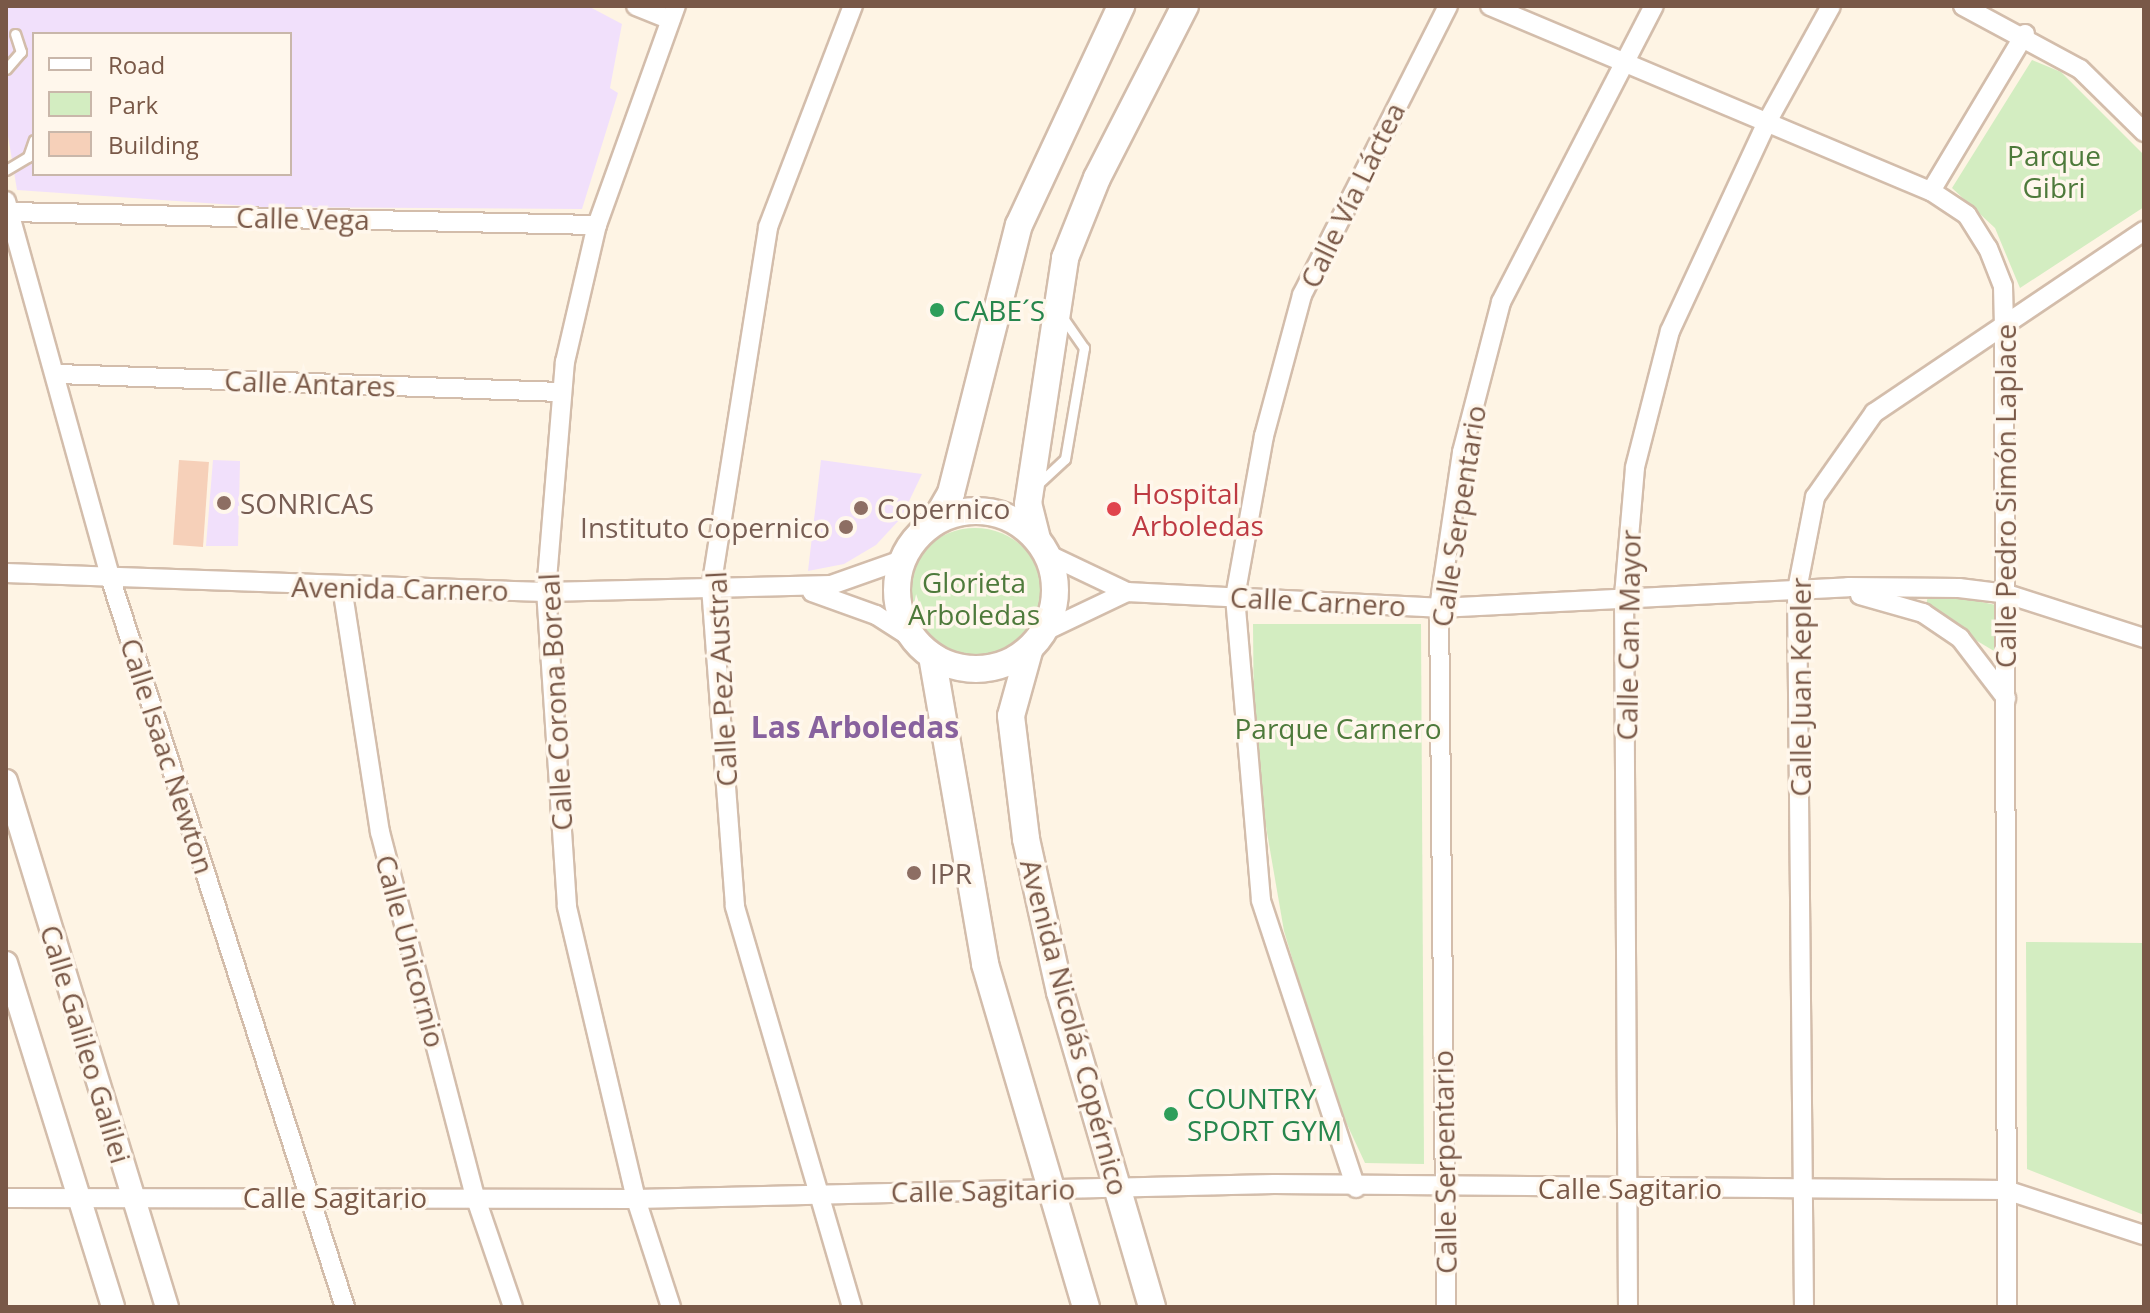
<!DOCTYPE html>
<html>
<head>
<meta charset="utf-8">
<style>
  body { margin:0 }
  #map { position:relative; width:2150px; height:1313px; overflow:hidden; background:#fef4e4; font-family:"Open Sans",sans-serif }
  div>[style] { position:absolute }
  .education>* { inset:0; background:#f1e0fb }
  .green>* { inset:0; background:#d3edc1 }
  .round { border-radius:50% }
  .building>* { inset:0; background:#f6d0b9; transform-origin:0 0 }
  .roads { filter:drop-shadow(2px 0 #d3bdab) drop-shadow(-2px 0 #d3bdab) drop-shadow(0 2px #d3bdab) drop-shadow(0 -2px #d3bdab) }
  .service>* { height:9px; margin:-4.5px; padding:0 4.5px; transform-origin:4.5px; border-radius:4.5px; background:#fff }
  .minor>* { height:18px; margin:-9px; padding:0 9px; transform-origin:9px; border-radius:9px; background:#fff }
  .tertiary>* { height:22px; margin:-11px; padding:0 11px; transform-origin:11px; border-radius:11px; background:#fff }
  .secondary>* { height:26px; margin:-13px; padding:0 13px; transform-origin:13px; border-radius:13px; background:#fff }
  .secondary>.ring { margin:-13px; padding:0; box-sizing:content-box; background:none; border:26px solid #fff; border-radius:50% }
  .dots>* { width:22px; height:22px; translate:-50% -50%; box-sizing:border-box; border:4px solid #fff7ec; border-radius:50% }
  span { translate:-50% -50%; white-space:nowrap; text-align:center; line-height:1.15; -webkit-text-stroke:7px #fff7ec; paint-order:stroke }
  .park-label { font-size:28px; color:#4e7a3b }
  .street-label { font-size:28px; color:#795847 }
  .leisure-label { font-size:28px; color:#27864d }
  .left { translate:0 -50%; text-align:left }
  .health-label { font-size:28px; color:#be3a42 }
  .education-label { font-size:28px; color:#785e54 }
  .right { translate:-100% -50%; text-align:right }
  .neighbourhood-label { font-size:30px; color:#88629e; font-weight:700 }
  .frame { position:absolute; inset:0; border:8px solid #795847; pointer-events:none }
  .legend { position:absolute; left:32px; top:32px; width:260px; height:144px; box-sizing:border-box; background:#fff7ec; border:2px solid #c9b7aa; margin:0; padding:10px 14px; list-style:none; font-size:24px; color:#795847 }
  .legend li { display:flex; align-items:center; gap:16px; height:40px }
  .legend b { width:40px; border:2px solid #c9b7aa }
</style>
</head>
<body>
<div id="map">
  <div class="education">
    <i style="clip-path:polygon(evenodd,6px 6px,588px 6px,622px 24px,610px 88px,618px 93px,582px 209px,263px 207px,17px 190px,6px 124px,6px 6px,34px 34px,290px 34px,290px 174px,34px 174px,34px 34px)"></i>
    <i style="clip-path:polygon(213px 460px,240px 461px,238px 546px,206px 546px)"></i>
    <i style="clip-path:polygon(821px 460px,922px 474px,901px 518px,876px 545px,844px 564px,808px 571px)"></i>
  </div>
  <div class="green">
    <i style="clip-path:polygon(2032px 60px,2061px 72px,2144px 155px,2144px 207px,2020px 288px,1995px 228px,1952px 188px)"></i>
    <i class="round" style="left:905px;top:528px;width:140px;height:140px"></i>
    <i style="clip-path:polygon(1929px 591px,1996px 605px,1994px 651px,1925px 610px)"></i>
    <i style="clip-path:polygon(1253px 624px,1421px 624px,1424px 1164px,1365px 1163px,1332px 1092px,1284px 931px,1265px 821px,1254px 732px)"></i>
    <i style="clip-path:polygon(2026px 942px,2144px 943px,2144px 1215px,2027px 1169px)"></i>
  </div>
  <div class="building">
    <i style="left:179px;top:460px;width:30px;height:85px;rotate:4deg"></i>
  </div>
  <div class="roads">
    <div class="service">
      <i style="left:6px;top:69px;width:23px;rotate:-49deg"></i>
      <i style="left:21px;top:52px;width:19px;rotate:-108deg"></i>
      <i style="left:6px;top:170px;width:26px;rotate:-31deg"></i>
      <i style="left:28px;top:157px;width:18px;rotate:-71deg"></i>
      <i style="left:1037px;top:485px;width:38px;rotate:-43deg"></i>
      <i style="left:1065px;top:459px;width:113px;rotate:-80.3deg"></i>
      <i style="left:1084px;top:348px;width:40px;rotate:-124.9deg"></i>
    </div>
    <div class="minor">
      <i style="left:636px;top:6px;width:37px;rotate:22deg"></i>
      <i style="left:1490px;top:6px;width:478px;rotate:22.8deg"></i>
      <i style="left:1931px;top:191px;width:43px;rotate:33.7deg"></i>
      <i style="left:1967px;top:215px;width:39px;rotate:58deg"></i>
      <i style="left:1988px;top:248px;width:41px;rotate:68.5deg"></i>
      <i style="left:2003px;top:286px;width:42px;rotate:88.6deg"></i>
      <i style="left:2004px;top:328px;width:979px;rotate:89.82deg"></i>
      <i style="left:1963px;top:6px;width:133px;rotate:28.3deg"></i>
      <i style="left:2080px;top:69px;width:90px;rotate:44.5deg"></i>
      <i style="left:1931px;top:191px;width:183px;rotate:-59.1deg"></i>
      <i style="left:6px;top:201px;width:393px;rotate:74.5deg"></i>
      <i style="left:111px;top:580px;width:764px;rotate:72.16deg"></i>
      <i style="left:9px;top:212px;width:588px;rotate:1.27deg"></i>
      <i style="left:58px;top:374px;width:504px;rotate:2.05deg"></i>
      <i style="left:1047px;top:554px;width:89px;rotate:25.4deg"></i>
      <i style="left:1127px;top:592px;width:312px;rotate:2.9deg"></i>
      <i style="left:1439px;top:608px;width:410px;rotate:-2.9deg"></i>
      <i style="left:1848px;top:587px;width:111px;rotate:0.5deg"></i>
      <i style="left:1959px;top:588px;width:48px;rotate:7.1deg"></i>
      <i style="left:2007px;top:594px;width:144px;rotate:17.8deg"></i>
      <i style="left:6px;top:573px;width:540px;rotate:2.02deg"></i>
      <i style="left:546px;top:592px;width:285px;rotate:-1.4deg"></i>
      <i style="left:831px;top:585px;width:75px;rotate:-19.4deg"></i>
      <i style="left:342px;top:587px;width:248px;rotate:81.2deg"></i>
      <i style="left:380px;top:832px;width:376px;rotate:75.4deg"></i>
      <i style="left:475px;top:1196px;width:117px;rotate:71.1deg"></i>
      <i style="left:812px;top:592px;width:68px;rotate:19.8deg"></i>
      <i style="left:876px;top:615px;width:43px;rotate:32.6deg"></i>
      <i style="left:1860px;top:595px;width:66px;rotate:15.9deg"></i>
      <i style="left:1923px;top:613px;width:45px;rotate:34deg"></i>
      <i style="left:1960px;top:638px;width:76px;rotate:52.5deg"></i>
      <i style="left:1045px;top:631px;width:91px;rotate:-25.4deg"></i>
      <i style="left:1356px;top:1188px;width:303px;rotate:-108.3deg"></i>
      <i style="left:1261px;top:900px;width:304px;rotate:-94.9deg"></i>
      <i style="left:1235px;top:597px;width:164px;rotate:-79.8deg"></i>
      <i style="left:1264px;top:436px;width:146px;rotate:-74.9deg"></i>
      <i style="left:1302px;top:295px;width:324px;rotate:-63.2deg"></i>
      <i style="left:6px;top:1198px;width:630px;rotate:0.09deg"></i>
      <i style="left:636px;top:1199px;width:638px;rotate:-1.35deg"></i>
      <i style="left:1274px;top:1184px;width:732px;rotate:0.47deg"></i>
      <i style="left:2006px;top:1190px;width:145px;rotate:18.1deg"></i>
      <i style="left:671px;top:1307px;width:114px;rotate:-108deg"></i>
      <i style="left:636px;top:1199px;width:301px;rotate:-103.3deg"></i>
      <i style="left:567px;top:906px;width:315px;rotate:-93.8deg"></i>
      <i style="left:546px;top:592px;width:231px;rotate:-85.3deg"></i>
      <i style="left:565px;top:362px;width:141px;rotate:-76.9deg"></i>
      <i style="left:597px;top:225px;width:233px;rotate:-70.2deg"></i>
      <i style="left:852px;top:1307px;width:418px;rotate:-106.3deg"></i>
      <i style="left:735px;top:906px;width:319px;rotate:-94.3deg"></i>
      <i style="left:711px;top:588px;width:365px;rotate:-81deg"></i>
      <i style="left:768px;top:227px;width:237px;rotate:-69deg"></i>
      <i style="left:1446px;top:1307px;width:699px;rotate:-90.57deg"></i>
      <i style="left:1439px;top:608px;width:158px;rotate:-81.6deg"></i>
      <i style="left:1462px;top:452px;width:155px;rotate:-75.4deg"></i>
      <i style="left:1501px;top:302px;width:333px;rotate:-62.7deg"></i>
      <i style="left:1628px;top:1307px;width:711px;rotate:-90.32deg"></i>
      <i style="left:1624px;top:596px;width:129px;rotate:-85.1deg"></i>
      <i style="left:1635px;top:467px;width:140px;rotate:-75.6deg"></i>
      <i style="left:1670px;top:331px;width:230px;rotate:-65.1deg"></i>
      <i style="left:1767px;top:122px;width:132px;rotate:-61.1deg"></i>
      <i style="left:1804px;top:1307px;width:717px;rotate:-90.56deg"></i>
      <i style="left:1797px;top:590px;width:95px;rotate:-79deg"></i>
      <i style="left:1815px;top:497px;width:103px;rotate:-54.9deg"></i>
      <i style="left:1874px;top:413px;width:326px;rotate:-34deg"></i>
    </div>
    <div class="tertiary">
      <i style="left:6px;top:781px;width:550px;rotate:72.98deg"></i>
      <i style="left:6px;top:963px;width:360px;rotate:72.7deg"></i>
    </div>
    <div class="secondary">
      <i class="ring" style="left:897px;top:511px;width:132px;height:132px"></i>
      <i style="left:935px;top:521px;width:32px;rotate:-60deg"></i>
      <i style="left:951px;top:493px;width:276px;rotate:-75.8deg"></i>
      <i style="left:1019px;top:225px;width:242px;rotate:-65deg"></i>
      <i style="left:1037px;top:539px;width:36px;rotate:-104deg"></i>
      <i style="left:1028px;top:504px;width:249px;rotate:-81.4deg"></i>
      <i style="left:1065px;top:258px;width:86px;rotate:-68.2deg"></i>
      <i style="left:1097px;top:178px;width:193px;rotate:-62.9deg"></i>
      <i style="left:1029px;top:651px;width:67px;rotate:105.5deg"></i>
      <i style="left:1011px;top:716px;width:124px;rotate:83deg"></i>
      <i style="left:1026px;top:839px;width:157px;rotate:77.5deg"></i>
      <i style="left:1060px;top:992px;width:328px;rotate:73.7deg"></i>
      <i style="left:932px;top:656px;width:313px;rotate:80.2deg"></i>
      <i style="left:985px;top:964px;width:358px;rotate:73.6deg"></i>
    </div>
  </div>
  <div class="dots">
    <i style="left:937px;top:310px;background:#2e9e5b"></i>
    <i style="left:224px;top:503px;background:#8d6e63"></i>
    <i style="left:861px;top:508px;background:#8d6e63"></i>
    <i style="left:1114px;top:509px;background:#e0444e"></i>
    <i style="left:846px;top:527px;background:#8d6e63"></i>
    <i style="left:914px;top:873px;background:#8d6e63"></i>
    <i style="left:1171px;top:1114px;background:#2e9e5b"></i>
  </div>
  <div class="park-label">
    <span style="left:2054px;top:171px">Parque<br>Gibri</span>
    <span style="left:974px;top:598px">Glorieta<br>Arboledas</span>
    <span style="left:1338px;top:728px">Parque Carnero</span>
  </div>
  <div class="street-label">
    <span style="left:1352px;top:195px;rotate:-64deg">Calle Vía Láctea</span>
    <span style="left:303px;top:218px;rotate:1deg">Calle Vega</span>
    <span style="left:310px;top:383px;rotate:2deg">Calle Antares</span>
    <span style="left:2005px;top:496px;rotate:-90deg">Calle Pedro Simón Laplace</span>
    <span style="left:1458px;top:516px;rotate:-81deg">Calle Serpentario</span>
    <span style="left:400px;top:588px;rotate:1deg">Avenida Carnero</span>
    <span style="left:1318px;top:601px;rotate:3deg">Calle Carnero</span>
    <span style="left:1628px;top:635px;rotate:-89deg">Calle Can Mayor</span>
    <span style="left:721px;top:679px;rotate:-93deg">Calle Pez Austral</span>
    <span style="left:1800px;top:687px;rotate:-90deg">Calle Juan Kepler</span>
    <span style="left:555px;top:702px;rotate:-93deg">Calle Corona Boreal</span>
    <span style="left:168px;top:756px;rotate:72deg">Calle Isaac Newton</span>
    <span style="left:411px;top:951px;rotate:75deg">Calle Unicornio</span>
    <span style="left:1075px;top:1027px;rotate:75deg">Avenida Nicolás Copérnico</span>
    <span style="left:86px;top:1044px;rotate:73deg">Calle Galileo Galilei</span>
    <span style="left:1444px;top:1162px;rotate:-91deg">Calle Serpentario</span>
    <span style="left:1630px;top:1188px">Calle Sagitario</span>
    <span style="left:983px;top:1190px;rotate:-1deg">Calle Sagitario</span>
    <span style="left:335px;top:1197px">Calle Sagitario</span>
  </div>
  <div class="leisure-label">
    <span class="left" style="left:953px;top:310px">CABE´S</span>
    <span class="left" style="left:1187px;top:1114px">COUNTRY<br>SPORT GYM</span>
  </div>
  <div class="health-label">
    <span class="left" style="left:1132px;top:509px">Hospital<br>Arboledas</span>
  </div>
  <div class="education-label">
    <span class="left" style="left:240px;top:503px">SONRICAS</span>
    <span class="left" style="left:877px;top:508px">Copernico</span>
    <span class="right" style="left:830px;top:527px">Instituto Copernico</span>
    <span class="left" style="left:930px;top:873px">IPR</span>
  </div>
  <div class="neighbourhood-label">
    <span style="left:855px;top:727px">Las Arboledas</span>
  </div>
  <div class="frame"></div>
  <ul class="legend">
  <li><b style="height:10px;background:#fff"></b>Road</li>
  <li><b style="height:22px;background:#d3edc1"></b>Park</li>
  <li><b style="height:22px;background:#f6d0b9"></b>Building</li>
  </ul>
</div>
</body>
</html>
